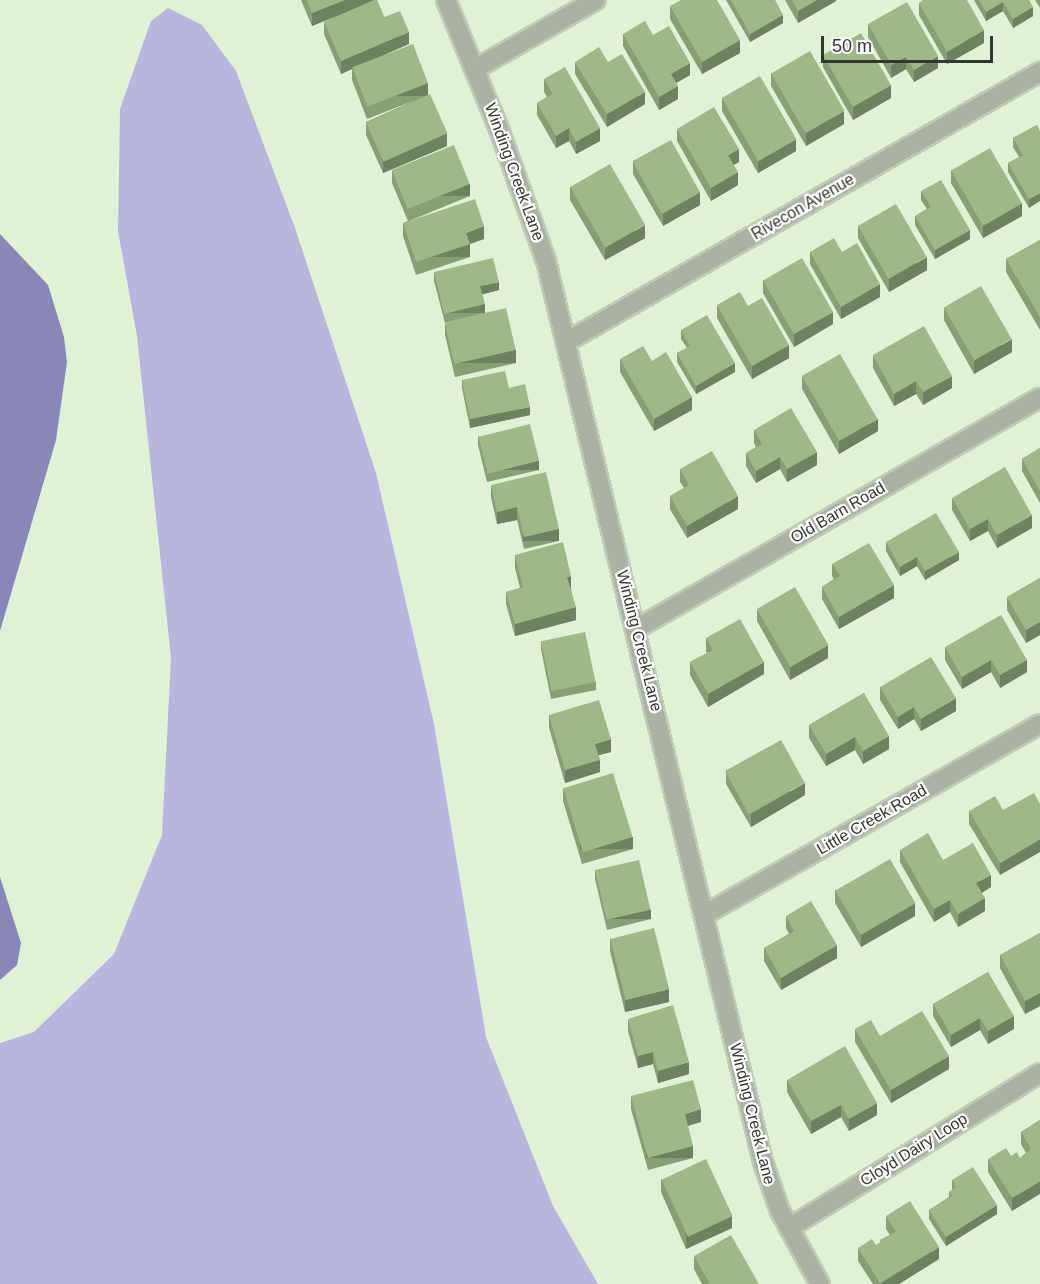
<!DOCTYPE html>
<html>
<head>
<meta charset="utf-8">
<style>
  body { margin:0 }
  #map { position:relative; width:1040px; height:1284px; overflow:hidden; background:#e2f0d5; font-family:Helvetica,sans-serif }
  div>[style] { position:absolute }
  .green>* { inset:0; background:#b8b6df }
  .water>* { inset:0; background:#8987b7 }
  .roads { filter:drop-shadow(2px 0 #bfcbb3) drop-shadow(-2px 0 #bfcbb3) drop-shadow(0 2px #bfcbb3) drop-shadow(0 -2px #bfcbb3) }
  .minor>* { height:18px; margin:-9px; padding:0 9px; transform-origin:9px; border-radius:9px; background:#abb1a5 }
  .wall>* { inset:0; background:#8a9e75 }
  .shaded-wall>* { inset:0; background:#70815f; transform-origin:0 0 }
  .building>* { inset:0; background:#a0b888; transform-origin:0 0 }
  span { translate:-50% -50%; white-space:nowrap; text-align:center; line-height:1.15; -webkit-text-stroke:4.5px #fff; paint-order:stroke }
  .street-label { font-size:16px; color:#32372d }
  .scale { position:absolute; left:821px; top:36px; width:172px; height:27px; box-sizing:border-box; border:3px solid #32372d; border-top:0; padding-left:8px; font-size:18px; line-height:21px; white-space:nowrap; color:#32372d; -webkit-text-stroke:4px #fff; paint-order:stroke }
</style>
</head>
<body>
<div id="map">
  <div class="green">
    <i style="clip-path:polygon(168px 8px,202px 25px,236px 71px,295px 228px,376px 473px,434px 724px,486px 1037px,553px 1206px,598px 1284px,0 1284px,0 1043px,34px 1032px,114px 954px,162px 835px,171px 658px,137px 336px,118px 231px,120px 109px,151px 21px)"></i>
  </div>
  <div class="water">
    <i style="clip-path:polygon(0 234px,48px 285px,64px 337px,67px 362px,56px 440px,0 631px)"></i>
    <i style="clip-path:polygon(0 877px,21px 943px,17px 965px,0 980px)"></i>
  </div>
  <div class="roads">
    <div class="minor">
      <i style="left:446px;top:0;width:139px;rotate:67.7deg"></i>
      <i style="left:499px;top:129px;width:140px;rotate:70.4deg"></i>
      <i style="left:546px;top:261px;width:927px;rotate:76.46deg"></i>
      <i style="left:763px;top:1162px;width:52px;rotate:70.9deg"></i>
      <i style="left:780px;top:1211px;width:83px;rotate:61.3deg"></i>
      <i style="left:475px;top:69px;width:139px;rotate:-29.7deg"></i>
      <i style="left:566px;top:342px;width:546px;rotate:-29.67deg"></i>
      <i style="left:636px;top:629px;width:465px;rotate:-29.8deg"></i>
      <i style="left:704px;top:915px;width:386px;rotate:-29.6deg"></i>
      <i style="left:789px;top:1228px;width:295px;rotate:-31.7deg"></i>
    </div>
  </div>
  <div class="wall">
    <i style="clip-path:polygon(301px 0,377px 0,384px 17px,409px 44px,385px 54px,428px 95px,447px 146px,383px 173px,366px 135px,366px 122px,413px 101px,367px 119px,352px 80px,352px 69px,341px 74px,324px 34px,324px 22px,338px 15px,312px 26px)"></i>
    <i style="clip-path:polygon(726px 0,775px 0,783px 23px,750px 42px)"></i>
    <i style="clip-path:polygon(785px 0,836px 0,836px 1px,798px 23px)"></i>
    <i style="clip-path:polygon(974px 0,1029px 0,1033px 16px,1013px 28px,1003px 11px,986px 21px)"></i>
    <i style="clip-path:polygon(1035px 0,1040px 0,1040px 8px)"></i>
    <i style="clip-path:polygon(919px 3px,984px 43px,947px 64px,919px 15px)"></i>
    <i style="clip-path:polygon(670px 6px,740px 53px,702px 74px,670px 19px)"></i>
    <i style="clip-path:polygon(868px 24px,938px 68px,914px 82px,906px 69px,891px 78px,868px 37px)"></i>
    <i style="clip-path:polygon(623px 34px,653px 35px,690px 75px,676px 83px,678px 99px,659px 110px,623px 46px)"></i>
    <i style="clip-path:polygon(823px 55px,891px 98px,853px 120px,823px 67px)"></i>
    <i style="clip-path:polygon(575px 62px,608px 62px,645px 104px,607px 127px,575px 74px)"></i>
    <i style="clip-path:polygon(771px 73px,844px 124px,806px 146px,771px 86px)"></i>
    <i style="clip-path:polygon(544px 79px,600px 141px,576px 154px,569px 141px,556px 148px,537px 115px,537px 103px,547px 97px,544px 92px)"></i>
    <i style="clip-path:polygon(722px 98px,796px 151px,758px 173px,722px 111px)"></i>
    <i style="clip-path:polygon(1037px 125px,1029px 208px,1008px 172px,1008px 163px,1019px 157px,1013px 147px,1013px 138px)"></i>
    <i style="clip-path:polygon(677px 129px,739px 162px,733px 165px,738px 185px,711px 201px,677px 141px)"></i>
    <i style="clip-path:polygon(633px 162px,700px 205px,663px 226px,633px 174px)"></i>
    <i style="clip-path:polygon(392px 170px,470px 196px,409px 221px,484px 239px,470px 244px,470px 257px,416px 275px,403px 236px,403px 223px,408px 221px,392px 183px)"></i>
    <i style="clip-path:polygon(951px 170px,1022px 216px,983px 238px,951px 183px)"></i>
    <i style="clip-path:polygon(570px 187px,645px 238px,605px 260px,570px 200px)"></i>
    <i style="clip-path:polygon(921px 191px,970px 239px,935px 259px,915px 225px,915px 216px,927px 209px,921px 200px)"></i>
    <i style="clip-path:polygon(858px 226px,927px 270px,889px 292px,858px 238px)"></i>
    <i style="clip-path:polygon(1040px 240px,1040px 330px,1006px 272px,1006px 259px)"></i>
    <i style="clip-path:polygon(810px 252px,842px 252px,880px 297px,841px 319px,810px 264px)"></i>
    <i style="clip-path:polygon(434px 272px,499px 290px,482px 294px,485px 313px,516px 363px,455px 377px,445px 335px,445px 323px,434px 281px)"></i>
    <i style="clip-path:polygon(763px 280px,833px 324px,794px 347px,763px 293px)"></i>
    <i style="clip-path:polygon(717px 305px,748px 306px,789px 358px,752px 379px,717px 318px)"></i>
    <i style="clip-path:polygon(944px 308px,1012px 352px,974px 374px,944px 320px)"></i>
    <i style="clip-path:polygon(681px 330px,735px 372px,696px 394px,677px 362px,677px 353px,687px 348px,681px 339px)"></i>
    <i style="clip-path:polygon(873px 355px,952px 388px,923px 405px,916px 394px,894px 406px,873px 368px)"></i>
    <i style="clip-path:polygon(620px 359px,652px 361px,692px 410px,654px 431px,620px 372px)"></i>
    <i style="clip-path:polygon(802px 376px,878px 431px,839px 454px,802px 389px)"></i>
    <i style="clip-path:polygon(462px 380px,530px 415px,470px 428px,462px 388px)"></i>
    <i style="clip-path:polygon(754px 430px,817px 465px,787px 482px,780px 469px,756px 483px,746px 466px,746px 453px,756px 447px,754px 443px)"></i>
    <i style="clip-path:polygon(478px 436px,539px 470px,487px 482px,478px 445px)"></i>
    <i style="clip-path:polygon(1040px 448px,1040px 503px,1022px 471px,1022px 459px)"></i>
    <i style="clip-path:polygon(680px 469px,738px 509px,687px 538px,670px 509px,670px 496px,684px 488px,680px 482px)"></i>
    <i style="clip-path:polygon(491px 485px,559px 541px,524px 549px,517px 520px,497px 524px,491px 497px)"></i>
    <i style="clip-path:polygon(952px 498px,1032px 528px,997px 548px,988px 531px,970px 541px,952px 510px)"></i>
    <i style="clip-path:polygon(886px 542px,959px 560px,925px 580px,917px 566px,900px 576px,886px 551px)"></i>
    <i style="clip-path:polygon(515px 555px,571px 588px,571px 589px,576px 620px,515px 636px,506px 604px,506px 592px,520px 588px,515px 568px)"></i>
    <i style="clip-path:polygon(832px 564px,894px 598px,839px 629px,822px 599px,822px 587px,834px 579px,832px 576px)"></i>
    <i style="clip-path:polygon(1040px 578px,1040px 635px,1026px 643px,1007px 610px,1007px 597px)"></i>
    <i style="clip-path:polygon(757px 609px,828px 658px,790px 680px,757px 621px)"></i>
    <i style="clip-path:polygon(706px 638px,764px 674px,708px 707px,690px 675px,690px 662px,707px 653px,706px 651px)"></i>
    <i style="clip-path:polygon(541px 641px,596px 682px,596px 690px,551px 699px,541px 649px)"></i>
    <i style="clip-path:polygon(945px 647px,1027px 660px,1027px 672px,1000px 688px,991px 672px,962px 689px,945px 660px)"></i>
    <i style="clip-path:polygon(880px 687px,956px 711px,921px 731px,914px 719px,898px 729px,880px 700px)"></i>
    <i style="clip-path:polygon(864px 693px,889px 749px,863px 764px,855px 750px,826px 766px,809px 738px,809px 725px)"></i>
    <i style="clip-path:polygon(549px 715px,611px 752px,599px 755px,600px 772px,565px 783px,549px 728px)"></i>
    <i style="clip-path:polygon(726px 772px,805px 795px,751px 827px,726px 784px)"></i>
    <i style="clip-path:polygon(563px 788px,633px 849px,582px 864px,563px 801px)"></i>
    <i style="clip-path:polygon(1003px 810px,1000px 875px,969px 824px,969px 811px)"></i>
    <i style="clip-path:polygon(900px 850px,943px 860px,991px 887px,982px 893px,985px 911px,958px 927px,950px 912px,934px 922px,900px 862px)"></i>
    <i style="clip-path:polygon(595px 870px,651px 919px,607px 930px,595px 879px)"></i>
    <i style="clip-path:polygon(835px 890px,915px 916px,861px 947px,835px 903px)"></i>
    <i style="clip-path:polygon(786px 916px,837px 958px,781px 990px,764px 961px,764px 948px,789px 934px,786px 928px)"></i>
    <i style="clip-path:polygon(1040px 933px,1040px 1006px,1025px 1014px,1000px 968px,1000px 955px)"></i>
    <i style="clip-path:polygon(610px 938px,669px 1002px,625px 1012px,610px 951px)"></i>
    <i style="clip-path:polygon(988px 972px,1014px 1029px,988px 1044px,980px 1030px,951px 1047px,933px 1016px,933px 1004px)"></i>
    <i style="clip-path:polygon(628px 1019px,689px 1074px,658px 1083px,653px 1064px,638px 1068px,628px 1031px)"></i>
    <i style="clip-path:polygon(855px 1029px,880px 1036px,949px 1069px,891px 1103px,855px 1042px)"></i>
    <i style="clip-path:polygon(787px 1080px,877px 1115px,849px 1131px,841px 1117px,811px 1134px,787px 1092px)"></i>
    <i style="clip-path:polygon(631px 1096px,701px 1122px,688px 1126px,693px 1158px,648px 1170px,631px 1109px)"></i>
    <i style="clip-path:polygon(1040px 1120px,1012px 1211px,988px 1172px,988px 1159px,1011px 1156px,1020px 1158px,1026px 1153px,1021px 1144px,1021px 1132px)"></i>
    <i style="clip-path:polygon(661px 1179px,732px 1228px,686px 1249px,661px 1192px)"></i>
    <i style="clip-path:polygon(952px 1180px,997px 1214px,946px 1246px,929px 1219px,929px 1210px,949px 1197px,949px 1192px,952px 1190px)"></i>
    <i style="clip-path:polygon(886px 1216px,939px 1259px,899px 1284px,873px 1284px,858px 1261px,858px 1248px,876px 1245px,880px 1243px,880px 1240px,890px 1235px,886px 1229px)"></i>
    <i style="clip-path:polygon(694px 1256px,759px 1284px,702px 1284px,694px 1269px)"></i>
  </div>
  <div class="shaded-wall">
    <i style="clip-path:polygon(345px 0,374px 0,374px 1px,312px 26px,312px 13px)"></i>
    <i style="clip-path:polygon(817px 0,836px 0,836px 1px,798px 23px,798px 11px)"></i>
    <i style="clip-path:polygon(1003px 2px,1003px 11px,986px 21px,986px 12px)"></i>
    <i style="clip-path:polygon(1033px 7px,1033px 16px,1013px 28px,1013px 19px)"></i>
    <i style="clip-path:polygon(783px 15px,783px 23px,750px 42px,750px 34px)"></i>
    <i style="clip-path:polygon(984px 30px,984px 43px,947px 64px,947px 52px)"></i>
    <i style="clip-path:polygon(409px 32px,409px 44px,341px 74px,341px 61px)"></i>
    <i style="clip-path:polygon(740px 40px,740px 53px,702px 74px,702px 62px)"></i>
    <i style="clip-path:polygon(938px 56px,938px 68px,914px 82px,914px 70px)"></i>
    <i style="clip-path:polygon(906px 57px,906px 69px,891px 78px,891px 65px)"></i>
    <i style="clip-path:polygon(690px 63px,690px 75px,671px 86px,671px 74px)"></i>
    <i style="left:428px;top:83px;width:13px;height:65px;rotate:90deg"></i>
    <i style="clip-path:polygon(891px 85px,891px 98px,853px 120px,853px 107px)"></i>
    <i style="clip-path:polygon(678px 86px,678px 99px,659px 110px,659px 97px)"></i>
    <i style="clip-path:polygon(645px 92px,645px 104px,607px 127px,607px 114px)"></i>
    <i style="clip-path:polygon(844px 111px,844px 124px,806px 146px,806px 133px)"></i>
    <i style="clip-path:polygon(569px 128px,569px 141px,556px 148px,556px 136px)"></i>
    <i style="clip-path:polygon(600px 128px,600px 141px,576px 154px,576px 142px)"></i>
    <i style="clip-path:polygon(447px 133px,447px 146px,383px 173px,383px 161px)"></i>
    <i style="clip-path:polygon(796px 139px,796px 151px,758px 173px,758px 161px)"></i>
    <i style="clip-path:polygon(739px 149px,739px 162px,728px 168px,728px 155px)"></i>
    <i style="clip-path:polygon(738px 172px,738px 185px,711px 201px,711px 188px)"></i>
    <i style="left:470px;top:184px;width:12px;height:67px;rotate:90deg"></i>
    <i style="clip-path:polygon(700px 192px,700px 205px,663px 226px,663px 214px)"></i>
    <i style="clip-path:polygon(1040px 193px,1040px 201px,1029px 208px,1029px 199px)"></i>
    <i style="clip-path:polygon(1022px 203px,1022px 216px,983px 238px,983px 225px)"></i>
    <i style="clip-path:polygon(645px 225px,645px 238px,605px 260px,605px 248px)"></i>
    <i style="clip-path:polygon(484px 226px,484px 239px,466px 245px,466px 233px)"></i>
    <i style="clip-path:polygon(970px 230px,970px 239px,935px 259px,935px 250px)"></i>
    <i style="left:470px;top:244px;width:13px;height:57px;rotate:90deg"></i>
    <i style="clip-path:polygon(927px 257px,927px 270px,889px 292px,889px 279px)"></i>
    <i style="clip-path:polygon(499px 282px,499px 290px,480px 295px,480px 286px)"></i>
    <i style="clip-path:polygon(880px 284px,880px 297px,841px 319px,841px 307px)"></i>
    <i style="left:485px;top:304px;width:9px;height:42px;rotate:90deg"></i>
    <i style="clip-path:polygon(833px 312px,833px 324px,794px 347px,794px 334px)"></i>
    <i style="clip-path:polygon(1012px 339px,1012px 352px,974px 374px,974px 361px)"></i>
    <i style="clip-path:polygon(789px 345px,789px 358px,752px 379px,752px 366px)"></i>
    <i style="left:516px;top:350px;width:13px;height:63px;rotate:90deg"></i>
    <i style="clip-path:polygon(735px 363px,735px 372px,696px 394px,696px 386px)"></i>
    <i style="clip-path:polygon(952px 376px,952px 388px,923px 405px,923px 392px)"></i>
    <i style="clip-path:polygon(916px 381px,916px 394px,894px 406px,894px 394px)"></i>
    <i style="clip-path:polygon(692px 397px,692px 410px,654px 431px,654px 419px)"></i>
    <i style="clip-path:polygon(530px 407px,530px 415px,470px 428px,470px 419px)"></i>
    <i style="clip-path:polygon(878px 419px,878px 431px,839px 454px,839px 441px)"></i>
    <i style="clip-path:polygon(817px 452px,817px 465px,787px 482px,787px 469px)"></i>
    <i style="clip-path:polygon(780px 457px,780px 469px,756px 483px,756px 471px)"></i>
    <i style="left:539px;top:461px;width:9px;height:53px;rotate:90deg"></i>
    <i style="clip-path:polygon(738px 496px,738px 509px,687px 538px,687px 526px)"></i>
    <i style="clip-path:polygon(517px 507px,517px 520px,497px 524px,497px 512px)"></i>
    <i style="clip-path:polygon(1032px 515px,1032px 528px,997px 548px,997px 535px)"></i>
    <i style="clip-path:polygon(988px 519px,988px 531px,970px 541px,970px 529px)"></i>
    <i style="left:559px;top:529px;width:12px;height:36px;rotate:90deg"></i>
    <i style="clip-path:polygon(959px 552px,959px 560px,925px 580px,925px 571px)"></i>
    <i style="clip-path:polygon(917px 557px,917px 566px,900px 576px,900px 567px)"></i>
    <i style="clip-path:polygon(571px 576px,571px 588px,567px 590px,567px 577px)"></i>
    <i style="clip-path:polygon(894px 585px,894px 598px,839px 629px,839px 617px)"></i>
    <i style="clip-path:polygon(576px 607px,576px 620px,515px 636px,515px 624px)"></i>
    <i style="clip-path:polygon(1040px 622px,1040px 635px,1026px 643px,1026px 630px)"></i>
    <i style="clip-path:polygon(828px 645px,828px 658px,790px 680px,790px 667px)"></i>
    <i style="clip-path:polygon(991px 660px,991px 672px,962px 689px,962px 677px)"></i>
    <i style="clip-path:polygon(1027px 660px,1027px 672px,1000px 688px,1000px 675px)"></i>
    <i style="clip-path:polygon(764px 662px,764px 674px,708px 707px,708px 694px)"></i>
    <i style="clip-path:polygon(956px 698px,956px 711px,921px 731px,921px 719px)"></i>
    <i style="clip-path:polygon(914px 707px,914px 719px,898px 729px,898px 717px)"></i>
    <i style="clip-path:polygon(889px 736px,889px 749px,863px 764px,863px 751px)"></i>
    <i style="clip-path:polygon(855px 737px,855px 750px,826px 766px,826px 754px)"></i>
    <i style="clip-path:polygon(611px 739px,611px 752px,595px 756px,595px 744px)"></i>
    <i style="clip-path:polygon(600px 760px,600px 772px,565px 783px,565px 770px)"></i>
    <i style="clip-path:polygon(805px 783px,805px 795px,751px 827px,751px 814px)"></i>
    <i style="left:633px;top:837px;width:12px;height:53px;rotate:90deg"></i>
    <i style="clip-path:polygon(1040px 839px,1040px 852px,1000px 875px,1000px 863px)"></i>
    <i style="clip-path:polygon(991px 875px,991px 887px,976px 896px,976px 883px)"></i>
    <i style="clip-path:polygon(985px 898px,985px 911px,958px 927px,958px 914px)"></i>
    <i style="clip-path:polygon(950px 900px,950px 912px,934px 922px,934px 909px)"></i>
    <i style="clip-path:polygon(915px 903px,915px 916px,861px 947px,861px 935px)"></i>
    <i style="left:651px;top:910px;width:9px;height:45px;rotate:90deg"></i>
    <i style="clip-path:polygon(837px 945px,837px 958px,781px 990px,781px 978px)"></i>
    <i style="clip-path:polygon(669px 989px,669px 1002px,625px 1012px,625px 1000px)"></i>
    <i style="clip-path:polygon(1040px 993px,1040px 1006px,1025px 1014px,1025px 1001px)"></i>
    <i style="clip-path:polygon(1014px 1016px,1014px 1029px,988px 1044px,988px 1031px)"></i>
    <i style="clip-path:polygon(980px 1018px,980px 1030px,951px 1047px,951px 1035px)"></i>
    <i style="clip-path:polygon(653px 1052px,653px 1064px,638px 1068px,638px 1056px)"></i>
    <i style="clip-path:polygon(949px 1056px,949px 1069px,891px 1103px,891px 1090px)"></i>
    <i style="clip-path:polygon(689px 1062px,689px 1074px,658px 1083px,658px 1071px)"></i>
    <i style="clip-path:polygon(877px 1103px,877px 1115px,849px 1131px,849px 1119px)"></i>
    <i style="clip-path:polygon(841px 1105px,841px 1117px,811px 1134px,811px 1121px)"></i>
    <i style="clip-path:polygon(701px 1109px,701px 1122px,685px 1126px,685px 1114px)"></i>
    <i style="left:693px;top:1146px;width:12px;height:47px;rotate:90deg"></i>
    <i style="clip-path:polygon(1040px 1181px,1040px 1194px,1012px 1211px,1012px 1198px)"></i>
    <i style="clip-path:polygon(997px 1205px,997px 1214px,946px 1246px,946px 1237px)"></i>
    <i style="clip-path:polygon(732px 1216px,732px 1228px,686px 1249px,686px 1236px)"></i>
    <i style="clip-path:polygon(939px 1247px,939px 1259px,899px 1284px,880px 1284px)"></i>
  </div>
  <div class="building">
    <i style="clip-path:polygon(307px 0,345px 0,312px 13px)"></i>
    <i style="clip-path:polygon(374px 0,377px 0,384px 17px,400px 11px,409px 32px,341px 61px,324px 22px)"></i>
    <i style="clip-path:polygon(681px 0,717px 0,740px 40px,702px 62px,670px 6px)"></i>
    <i style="clip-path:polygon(731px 0,775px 0,783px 15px,750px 34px)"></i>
    <i style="clip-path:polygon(792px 0,817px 0,798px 11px)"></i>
    <i style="clip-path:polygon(923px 0,967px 0,984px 30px,947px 52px,919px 3px)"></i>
    <i style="clip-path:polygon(979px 0,1029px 0,1033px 7px,1013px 19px,1003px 2px,986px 12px)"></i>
    <i style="clip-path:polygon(907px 2px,938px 56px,914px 70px,906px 57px,891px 65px,868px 24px)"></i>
    <i style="clip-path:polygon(645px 21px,653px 35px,669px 26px,690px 63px,671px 74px,678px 86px,659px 97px,623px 34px)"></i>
    <i style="left:861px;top:33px;width:60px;height:44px;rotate:60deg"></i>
    <i style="left:413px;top:44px;width:42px;height:65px;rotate:69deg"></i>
    <i style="clip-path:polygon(599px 47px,608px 62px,622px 54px,645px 92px,607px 114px,575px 62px)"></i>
    <i style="left:810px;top:51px;width:69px;height:45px;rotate:60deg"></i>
    <i style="clip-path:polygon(565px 67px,600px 128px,576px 142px,569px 128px,556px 136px,537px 103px,553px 94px,544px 79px)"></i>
    <i style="left:760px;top:76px;width:73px;height:44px;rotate:60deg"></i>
    <i style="left:430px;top:94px;width:43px;height:70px;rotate:66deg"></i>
    <i style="clip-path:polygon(714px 107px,739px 149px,728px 155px,738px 172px,711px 188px,677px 129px)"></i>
    <i style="clip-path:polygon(1037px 125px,1040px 131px,1040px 193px,1029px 199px,1008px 163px,1023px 155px,1013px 138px)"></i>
    <i style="left:671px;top:140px;width:60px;height:44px;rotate:61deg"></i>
    <i style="left:454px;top:145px;width:42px;height:67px;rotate:68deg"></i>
    <i style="left:990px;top:148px;width:64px;height:45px;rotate:60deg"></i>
    <i style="left:610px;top:164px;width:70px;height:46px;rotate:60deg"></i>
    <i style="clip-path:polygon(941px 180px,970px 230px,935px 250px,915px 216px,931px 207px,921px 191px)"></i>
    <i style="clip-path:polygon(475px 199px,484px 226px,466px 233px,470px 244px,416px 262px,403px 223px)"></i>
    <i style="left:896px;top:204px;width:61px;height:44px;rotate:60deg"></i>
    <i style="clip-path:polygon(834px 238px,842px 252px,857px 243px,880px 284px,841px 307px,810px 252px)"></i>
    <i style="clip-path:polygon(1040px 240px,1040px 317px,1006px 259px)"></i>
    <i style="clip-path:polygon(493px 258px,499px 282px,480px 286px,485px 304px,444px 314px,434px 272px)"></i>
    <i style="left:802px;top:258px;width:62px;height:45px;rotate:60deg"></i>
    <i style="left:981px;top:286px;width:61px;height:43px;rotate:60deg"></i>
    <i style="clip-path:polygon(740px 292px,748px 306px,762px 298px,789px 345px,752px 366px,717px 305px)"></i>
    <i style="left:506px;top:308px;width:43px;height:63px;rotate:77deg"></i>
    <i style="clip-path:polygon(707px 315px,735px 363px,696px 386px,677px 353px,690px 346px,681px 330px)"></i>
    <i style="clip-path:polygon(924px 326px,952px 376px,923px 392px,916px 381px,894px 394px,873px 355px)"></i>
    <i style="clip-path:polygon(643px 346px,652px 361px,666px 352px,692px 397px,654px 419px,620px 359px)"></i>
    <i style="left:840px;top:354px;width:75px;height:44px;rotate:60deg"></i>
    <i style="clip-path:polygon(505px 371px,509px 388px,525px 384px,530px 407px,470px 419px,462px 380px)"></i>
    <i style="clip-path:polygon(791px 408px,817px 452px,787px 469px,780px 457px,756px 471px,746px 453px,762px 444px,754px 430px)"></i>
    <i style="left:530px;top:424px;width:38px;height:53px;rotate:76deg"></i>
    <i style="clip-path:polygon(1040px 448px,1040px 491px,1022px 459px)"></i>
    <i style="clip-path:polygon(712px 451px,738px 496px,687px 526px,670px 496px,689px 485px,680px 469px)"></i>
    <i style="clip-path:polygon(1005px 467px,1032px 515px,997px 535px,988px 519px,970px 529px,952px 498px)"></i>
    <i style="clip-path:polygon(546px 472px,559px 529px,524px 537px,517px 507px,497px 512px,491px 485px)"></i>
    <i style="clip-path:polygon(936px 513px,959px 552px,925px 571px,917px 557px,900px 567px,886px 542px)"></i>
    <i style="clip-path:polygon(563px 542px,571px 576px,567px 577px,576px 607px,515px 624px,506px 592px,523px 587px,515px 555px)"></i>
    <i style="clip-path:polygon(869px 543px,894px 585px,839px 617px,822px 587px,840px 576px,832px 564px)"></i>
    <i style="clip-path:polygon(1040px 578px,1040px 622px,1026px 630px,1007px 597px)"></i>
    <i style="left:795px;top:587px;width:67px;height:44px;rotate:60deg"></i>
    <i style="clip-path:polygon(1001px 615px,1027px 660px,1000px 675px,991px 660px,962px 677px,945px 647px)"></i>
    <i style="clip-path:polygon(740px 619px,764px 662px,708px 694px,690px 662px,713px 650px,706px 638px)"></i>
    <i style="left:585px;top:632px;width:51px;height:45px;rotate:78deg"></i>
    <i style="clip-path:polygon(931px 657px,956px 698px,921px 719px,914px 707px,898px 717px,880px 687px)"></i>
    <i style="clip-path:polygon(864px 693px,889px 736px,863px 751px,855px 737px,826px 754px,809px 725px)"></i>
    <i style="clip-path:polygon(599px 700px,611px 739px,595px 744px,600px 760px,565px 770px,549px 715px)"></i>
    <i style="left:781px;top:740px;width:49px;height:64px;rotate:61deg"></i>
    <i style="left:613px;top:773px;width:67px;height:52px;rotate:73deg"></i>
    <i style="clip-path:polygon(1034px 793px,1040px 804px,1040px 839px,1000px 863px,969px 811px,995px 796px,1003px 810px)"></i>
    <i style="clip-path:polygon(928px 833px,943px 860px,973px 843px,991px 875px,976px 883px,985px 898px,958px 914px,950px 900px,934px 909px,900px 850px)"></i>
    <i style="left:890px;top:859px;width:51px;height:63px;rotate:60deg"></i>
    <i style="left:639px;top:860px;width:51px;height:45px;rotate:77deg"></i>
    <i style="clip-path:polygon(811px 901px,837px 945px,781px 978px,764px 948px,794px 931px,786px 916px)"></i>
    <i style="left:654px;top:928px;width:63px;height:45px;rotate:76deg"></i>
    <i style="clip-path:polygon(1040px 933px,1040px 993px,1025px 1001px,1000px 955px)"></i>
    <i style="clip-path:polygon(988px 972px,1014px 1016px,988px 1031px,980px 1018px,951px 1035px,933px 1004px)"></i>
    <i style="clip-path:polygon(673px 1005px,689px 1062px,658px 1071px,653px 1052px,638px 1056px,628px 1019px)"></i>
    <i style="clip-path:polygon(922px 1011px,949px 1056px,891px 1090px,855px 1029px,871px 1020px,880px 1036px)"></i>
    <i style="clip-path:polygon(845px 1046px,877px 1103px,849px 1119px,841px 1105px,811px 1121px,787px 1080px)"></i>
    <i style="clip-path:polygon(693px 1080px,701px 1109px,685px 1114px,693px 1146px,648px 1158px,631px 1096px)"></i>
    <i style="clip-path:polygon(1040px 1120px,1040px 1181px,1012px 1198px,988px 1159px,1006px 1148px,1011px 1156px,1017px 1152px,1020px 1158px,1031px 1149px,1021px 1132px)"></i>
    <i style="left:706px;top:1159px;width:63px;height:49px;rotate:65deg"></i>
    <i style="clip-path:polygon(973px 1167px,997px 1205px,946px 1237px,929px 1210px,952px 1196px,949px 1192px,956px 1187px,952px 1180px)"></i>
    <i style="clip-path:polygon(910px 1201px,939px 1247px,880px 1283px,858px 1248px,872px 1239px,876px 1245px,881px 1242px,880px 1240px,896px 1232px,886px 1216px)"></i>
    <i style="clip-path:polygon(731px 1235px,759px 1284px,710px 1284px,694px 1256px)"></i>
  </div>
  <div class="street-label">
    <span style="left:514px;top:172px;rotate:70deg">Winding Creek Lane</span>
    <span style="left:803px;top:207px;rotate:-30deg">Rivecon Avenue</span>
    <span style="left:838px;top:513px;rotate:-30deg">Old Barn Road</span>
    <span style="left:639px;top:641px;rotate:76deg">Winding Creek Lane</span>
    <span style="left:872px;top:820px;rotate:-30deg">Little Creek Road</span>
    <span style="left:752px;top:1114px;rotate:76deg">Winding Creek Lane</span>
    <span style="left:914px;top:1150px;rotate:-32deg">Cloyd Dairy Loop</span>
  </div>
  <div class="scale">50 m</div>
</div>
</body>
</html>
